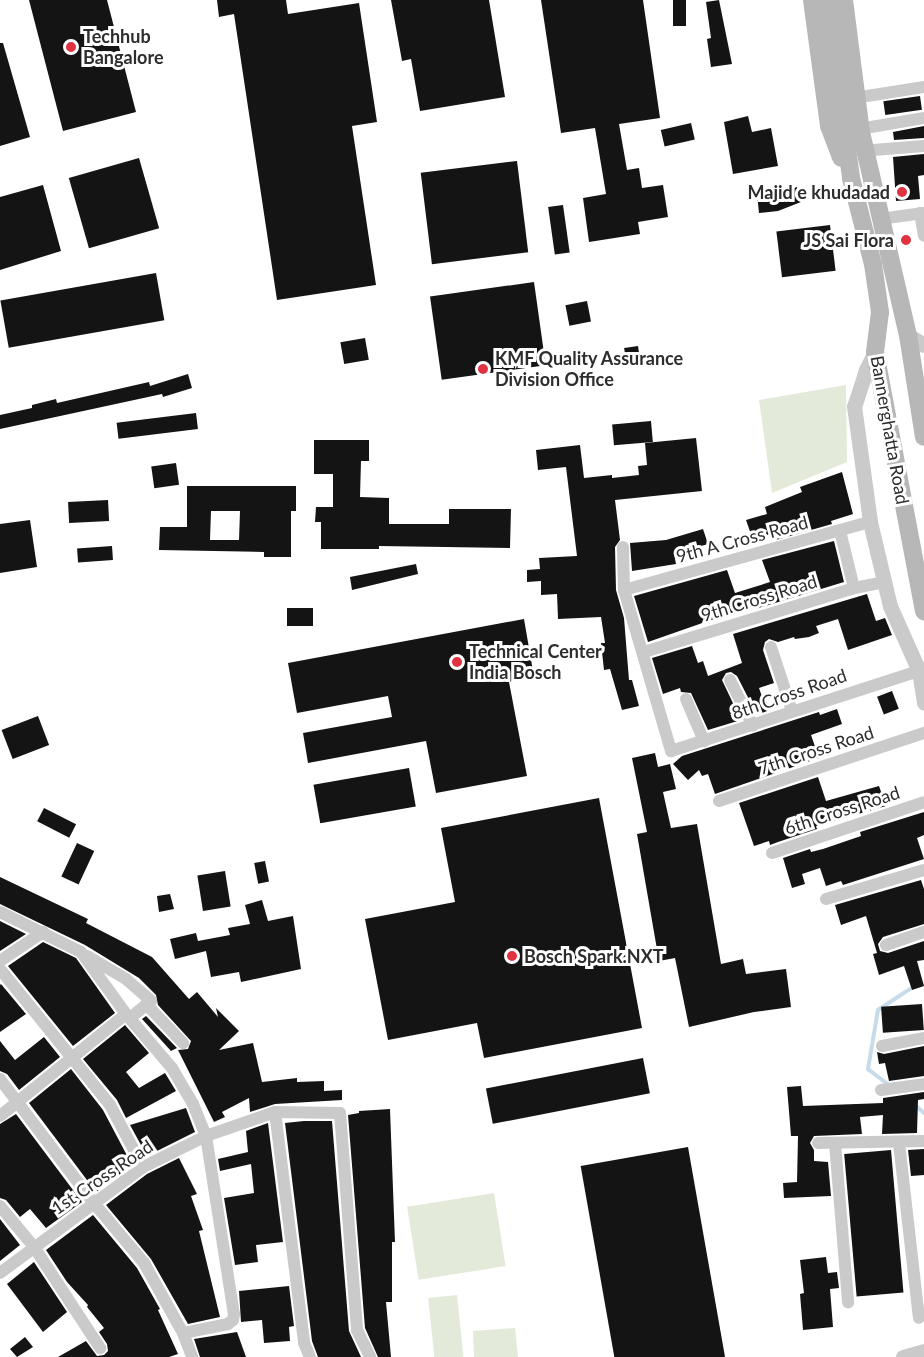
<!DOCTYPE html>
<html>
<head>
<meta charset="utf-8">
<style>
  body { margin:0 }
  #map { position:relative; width:924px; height:1357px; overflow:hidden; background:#fff; font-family:Lato,sans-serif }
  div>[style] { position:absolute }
  .green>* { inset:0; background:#e3eada; transform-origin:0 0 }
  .stream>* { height:4px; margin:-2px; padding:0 2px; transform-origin:2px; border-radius:2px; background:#c7dcea }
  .building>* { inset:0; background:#141414; transform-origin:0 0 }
  .minor>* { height:12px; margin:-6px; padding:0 6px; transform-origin:6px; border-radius:6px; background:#cacaca }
  .tertiary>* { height:15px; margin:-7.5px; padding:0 7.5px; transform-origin:7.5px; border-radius:7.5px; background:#cacaca }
  .secondary>* { height:18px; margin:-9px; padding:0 9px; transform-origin:9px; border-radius:9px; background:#b7b7b7 }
  .dots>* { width:16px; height:16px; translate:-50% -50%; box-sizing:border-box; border:3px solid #fff; border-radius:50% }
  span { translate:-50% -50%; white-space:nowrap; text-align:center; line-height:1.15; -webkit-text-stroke:6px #fff; paint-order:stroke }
  .poi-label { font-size:18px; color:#2d2d2d; font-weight:700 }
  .left { translate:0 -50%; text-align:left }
  .right { translate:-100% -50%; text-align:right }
  .street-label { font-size:18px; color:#2d2d2d }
</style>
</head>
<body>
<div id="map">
  <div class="green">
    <i style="clip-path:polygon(846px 385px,847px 462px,772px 493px,759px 400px)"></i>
    <i style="left:494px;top:1193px;width:74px;height:88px;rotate:81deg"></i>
    <i style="left:457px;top:1295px;width:62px;height:29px;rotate:84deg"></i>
    <i style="clip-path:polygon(515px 1328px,518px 1357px,474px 1357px,473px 1331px)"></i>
  </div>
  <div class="stream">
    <i style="left:889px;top:1085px;width:26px;rotate:-143deg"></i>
    <i style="left:868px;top:1069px;width:60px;rotate:-80.4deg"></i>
    <i style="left:878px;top:1010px;width:42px;rotate:-33.3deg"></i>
    <i style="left:916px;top:1106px;width:11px;rotate:41deg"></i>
  </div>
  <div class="building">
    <i style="clip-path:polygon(29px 0,107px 0,136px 112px,63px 131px)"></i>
    <i style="clip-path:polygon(217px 0,286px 0,288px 14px,359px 3px,377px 122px,352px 126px,376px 285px,277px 300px,234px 14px,219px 17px)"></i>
    <i style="clip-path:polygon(391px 0,489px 0,505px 97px,420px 111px,411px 59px,402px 61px)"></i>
    <i style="clip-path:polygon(541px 0,643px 0,660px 118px,619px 124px,627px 170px,639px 168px,642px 188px,663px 185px,668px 217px,638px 222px,640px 234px,589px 242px,583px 198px,606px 194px,595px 128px,561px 133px)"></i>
    <i style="left:673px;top:0;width:13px;height:26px"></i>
    <i style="clip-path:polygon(719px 0,732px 64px,711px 67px,707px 39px,711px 38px,706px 2px)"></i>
    <i style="clip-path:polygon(0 43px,3px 43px,30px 137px,0 146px)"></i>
    <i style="left:920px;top:96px;width:14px;height:37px;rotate:82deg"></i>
    <i style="clip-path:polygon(748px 116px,752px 132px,771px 128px,778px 166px,733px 174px,724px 122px)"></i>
    <i style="left:691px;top:123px;width:17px;height:31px;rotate:77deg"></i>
    <i style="clip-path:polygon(924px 126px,924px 138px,894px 140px,893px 132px)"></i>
    <i style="clip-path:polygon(924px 154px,924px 175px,918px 176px,920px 199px,896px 201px,893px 157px)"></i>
    <i style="left:139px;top:158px;width:73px;height:73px;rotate:74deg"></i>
    <i style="left:517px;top:161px;width:92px;height:97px;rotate:83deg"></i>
    <i style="clip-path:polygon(43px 185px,61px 251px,0 270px,0 197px)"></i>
    <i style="clip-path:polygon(797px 187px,801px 202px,778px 211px,759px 213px,757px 194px,775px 192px,776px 194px)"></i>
    <i style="left:563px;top:205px;width:48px;height:15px;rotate:82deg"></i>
    <i style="left:830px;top:225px;width:46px;height:54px;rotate:83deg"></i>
    <i style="left:156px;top:273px;width:48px;height:158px;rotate:80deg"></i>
    <i style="left:534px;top:282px;width:84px;height:105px;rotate:82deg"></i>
    <i style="left:587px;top:301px;width:21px;height:22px;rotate:79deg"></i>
    <i style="left:365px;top:338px;width:22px;height:25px;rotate:80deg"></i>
    <i style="left:638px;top:346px;width:15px;height:14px;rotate:82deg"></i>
    <i style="clip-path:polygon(188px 374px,192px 388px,163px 397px,162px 394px,0 429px,0 415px,32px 408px,32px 405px,56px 399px,57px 403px,149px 382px,150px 386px)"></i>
    <i style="left:196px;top:413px;width:16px;height:80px;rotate:83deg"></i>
    <i style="left:651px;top:421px;width:21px;height:39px;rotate:85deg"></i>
    <i style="clip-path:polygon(696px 438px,702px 491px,615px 500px,620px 540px,615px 547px,616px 590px,624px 618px,629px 680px,632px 680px,639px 706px,622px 710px,610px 669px,604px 670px,601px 643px,605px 643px,601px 617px,558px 619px,557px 594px,541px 595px,541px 581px,527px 582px,527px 570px,540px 569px,539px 558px,577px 556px,566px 467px,538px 470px,536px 450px,580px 445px,584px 478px,612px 475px,612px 478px,639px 475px,638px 466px,647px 465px,645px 443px)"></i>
    <i style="clip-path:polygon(314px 440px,369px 440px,369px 461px,361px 461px,360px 497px,389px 498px,389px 524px,449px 524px,449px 509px,511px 509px,510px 548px,379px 546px,379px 549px,321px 549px,321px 522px,315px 522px,316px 507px,333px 507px,333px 474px,314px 474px)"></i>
    <i style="left:176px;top:463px;width:22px;height:25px;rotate:82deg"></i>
    <i style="clip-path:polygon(842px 472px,853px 514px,831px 521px,832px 524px,776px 540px,773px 533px,753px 540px,746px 520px,767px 514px,765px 507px,802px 492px,800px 487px)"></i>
    <i style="clip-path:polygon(evenodd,187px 486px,296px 486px,296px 511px,291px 511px,291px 557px,264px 557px,264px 552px,159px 550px,160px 527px,187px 527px,187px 486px,211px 511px,240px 511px,239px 540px,210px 540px,211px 511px)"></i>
    <i style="left:108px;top:500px;width:21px;height:40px;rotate:87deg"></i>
    <i style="clip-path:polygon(30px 520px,37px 567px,0 573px,0 524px)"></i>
    <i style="clip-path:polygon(703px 529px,708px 544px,674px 554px,676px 564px,632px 571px,630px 543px,666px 540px)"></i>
    <i style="clip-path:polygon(834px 541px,844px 582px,755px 609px,754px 605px,648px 642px,634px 596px,727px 570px,735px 593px,770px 582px,762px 560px)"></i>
    <i style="left:112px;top:546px;width:14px;height:35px;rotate:86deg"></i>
    <i style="clip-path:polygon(416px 564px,418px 574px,352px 590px,350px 577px)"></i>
    <i style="clip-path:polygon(867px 594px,876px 621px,885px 618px,892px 635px,848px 650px,838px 619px,816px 626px,819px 633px,809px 637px,795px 639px,794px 637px,778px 642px,769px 639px,765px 642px,763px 650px,774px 683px,759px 688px,767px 711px,757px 715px,737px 676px,731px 672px,726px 673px,722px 680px,741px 720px,708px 730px,691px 693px,681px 692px,680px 688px,663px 694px,652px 658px,692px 646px,698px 663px,703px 661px,708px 676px,742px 663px,733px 634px)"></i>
    <i style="left:287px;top:608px;width:26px;height:18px"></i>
    <i style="clip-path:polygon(524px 619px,534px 677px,509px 682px,527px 776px,436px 793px,426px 741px,308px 763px,303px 733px,392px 717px,388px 696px,297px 713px,288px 663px)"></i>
    <i style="left:892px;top:691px;width:19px;height:16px;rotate:69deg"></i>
    <i style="clip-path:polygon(837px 709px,842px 724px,811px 735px,819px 758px,715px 794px,708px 774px,702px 776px,699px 770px,688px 780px,673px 764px,682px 756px,819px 712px,820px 715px)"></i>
    <i style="left:38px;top:716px;width:31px;height:39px;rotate:69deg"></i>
    <i style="clip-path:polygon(655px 753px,658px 767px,670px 764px,676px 789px,663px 792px,671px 828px,697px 824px,721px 964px,743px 959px,746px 974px,786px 969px,791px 1007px,754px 1012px,689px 1027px,675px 958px,659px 961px,637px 834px,647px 832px,632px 758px)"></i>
    <i style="left:409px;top:768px;width:39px;height:97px;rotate:80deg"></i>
    <i style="clip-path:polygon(818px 777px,826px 801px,879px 786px,886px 806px,816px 826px,817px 829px,778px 842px,770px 845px,769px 841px,754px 846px,739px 803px)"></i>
    <i style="clip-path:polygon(599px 798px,642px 1028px,484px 1058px,477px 1023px,388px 1040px,365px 919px,455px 902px,441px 828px)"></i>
    <i style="left:44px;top:808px;width:36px;height:15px;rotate:27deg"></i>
    <i style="clip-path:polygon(924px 812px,924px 835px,917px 838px,924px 859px,843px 885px,841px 881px,826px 886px,820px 868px,802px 874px,805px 884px,792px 888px,783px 858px,810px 849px,811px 852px,823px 849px,861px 836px,860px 832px)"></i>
    <i style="left:77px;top:843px;width:19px;height:37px;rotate:25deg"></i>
    <i style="left:265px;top:861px;width:21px;height:11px;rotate:79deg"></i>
    <i style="left:225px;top:871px;width:36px;height:28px;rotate:81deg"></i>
    <i style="clip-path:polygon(0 877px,88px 919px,86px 923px,152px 957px,189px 999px,197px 992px,218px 1017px,216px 1008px,239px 1031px,219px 1050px,253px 1043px,262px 1082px,297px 1078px,297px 1082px,324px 1081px,324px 1091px,342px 1090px,342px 1100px,275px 1104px,250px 1112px,249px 1098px,222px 1112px,225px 1117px,214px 1122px,178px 1050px,188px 1049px,191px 1041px,158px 1005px,156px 995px,139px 978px,85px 945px,0 904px)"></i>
    <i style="clip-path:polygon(921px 880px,924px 889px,924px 924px,883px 937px,878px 944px,880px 951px,888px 953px,924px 941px,924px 960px,917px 961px,924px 986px,912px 990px,904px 966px,879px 975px,873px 954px,877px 953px,866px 916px,841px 925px,835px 905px)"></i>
    <i style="clip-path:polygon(170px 894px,174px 909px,159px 912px,157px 896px)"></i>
    <i style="clip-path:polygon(262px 900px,268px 921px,293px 916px,301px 969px,241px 982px,239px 972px,211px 977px,206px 951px,175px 959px,170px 939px,196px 933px,198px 941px,230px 935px,228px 928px,250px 924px,245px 905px)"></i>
    <i style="clip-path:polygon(0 921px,26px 934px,0 951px)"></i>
    <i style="clip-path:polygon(43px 942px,76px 958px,115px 1013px,73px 1046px,8px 966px)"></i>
    <i style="clip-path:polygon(1px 984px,26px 1014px,0 1032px,0 985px)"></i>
    <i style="left:922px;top:1004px;width:26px;height:41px;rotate:86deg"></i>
    <i style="clip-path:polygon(146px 1016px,177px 1048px,171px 1051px,142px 1019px)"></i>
    <i style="clip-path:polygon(125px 1025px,149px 1053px,126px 1072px,139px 1088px,165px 1073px,176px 1091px,126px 1118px,117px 1100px,83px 1059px)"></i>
    <i style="clip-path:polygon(44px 1037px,60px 1057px,19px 1090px,7px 1074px,0 1071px,0 1041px,15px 1060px)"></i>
    <i style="clip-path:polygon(924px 1046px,924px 1076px,889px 1081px,885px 1063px,879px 1064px,877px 1052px,884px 1054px)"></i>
    <i style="left:643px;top:1058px;width:36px;height:160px;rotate:79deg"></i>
    <i style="clip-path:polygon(71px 1069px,103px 1110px,132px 1165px,96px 1192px,29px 1103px)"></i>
    <i style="clip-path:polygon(801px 1086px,803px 1106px,883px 1103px,883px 1098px,924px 1092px,924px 1099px,918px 1100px,917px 1133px,882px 1134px,883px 1115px,860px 1117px,862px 1134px,814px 1136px,810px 1143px,814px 1150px,814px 1161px,828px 1162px,831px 1196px,784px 1198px,783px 1183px,797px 1182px,798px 1136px,791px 1136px,787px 1087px)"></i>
    <i style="clip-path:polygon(186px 1108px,195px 1132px,147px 1156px,130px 1125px)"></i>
    <i style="clip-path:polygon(390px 1109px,395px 1242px,392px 1242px,392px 1302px,386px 1302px,391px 1357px,378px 1357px,365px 1328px,348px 1115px,359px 1113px,359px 1111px)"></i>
    <i style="clip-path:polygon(16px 1114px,82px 1202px,46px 1228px,30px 1209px,20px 1217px,6px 1200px,0 1198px,0 1124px)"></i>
    <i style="clip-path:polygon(304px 1121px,332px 1121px,349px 1331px,361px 1357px,318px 1357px,312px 1341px,285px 1123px)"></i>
    <i style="clip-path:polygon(268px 1123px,283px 1242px,256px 1245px,258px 1262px,235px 1265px,224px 1198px,254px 1193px,251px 1164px,220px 1171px,218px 1159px,248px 1152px,246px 1131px)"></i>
    <i style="left:688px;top:1147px;width:213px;height:109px;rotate:80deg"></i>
    <i style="clip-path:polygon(924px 1149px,924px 1175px,911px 1176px,908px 1150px)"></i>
    <i style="left:891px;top:1150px;width:143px;height:47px;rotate:85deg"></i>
    <i style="clip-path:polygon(179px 1158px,197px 1194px,191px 1196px,203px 1230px,199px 1231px,220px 1317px,188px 1324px,151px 1259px,106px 1205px,147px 1174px)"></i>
    <i style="clip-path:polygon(93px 1215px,137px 1268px,160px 1309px,158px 1310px,178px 1354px,169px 1357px,58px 1357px,86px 1341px,97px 1356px,104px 1355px,108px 1351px,107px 1344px,99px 1332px,104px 1328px,87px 1307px,88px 1305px,67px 1282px,46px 1250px)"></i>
    <i style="clip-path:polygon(0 1219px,20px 1245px,0 1261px)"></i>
    <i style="clip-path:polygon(826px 1257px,828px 1273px,837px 1272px,839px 1288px,830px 1289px,833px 1327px,803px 1330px,800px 1294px,804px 1293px,800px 1260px)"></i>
    <i style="clip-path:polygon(34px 1262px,67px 1312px,43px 1332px,7px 1284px)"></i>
    <i style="clip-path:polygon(289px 1286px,294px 1326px,289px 1327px,290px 1341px,264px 1343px,262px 1320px,241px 1322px,239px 1291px)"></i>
    <i style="clip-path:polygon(237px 1332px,246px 1357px,200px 1357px,194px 1339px)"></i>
    <i style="clip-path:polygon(25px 1337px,33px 1347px,17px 1357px,10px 1349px)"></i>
  </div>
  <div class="minor">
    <i style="left:867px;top:96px;width:58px;rotate:-9deg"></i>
    <i style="left:871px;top:127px;width:54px;rotate:-9.6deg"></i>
    <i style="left:873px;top:150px;width:51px;rotate:-4.5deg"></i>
    <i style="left:920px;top:213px;width:23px;rotate:80deg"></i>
    <i style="left:880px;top:219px;width:44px;rotate:-7.8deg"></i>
    <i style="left:840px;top:531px;width:59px;rotate:76.2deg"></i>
    <i style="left:623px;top:547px;width:43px;rotate:88.7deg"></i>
    <i style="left:624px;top:590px;width:168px;rotate:73.7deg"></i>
    <i style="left:671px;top:751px;width:261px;rotate:-17.9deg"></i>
    <i style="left:624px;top:590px;width:255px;rotate:-15.5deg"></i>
    <i style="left:771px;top:647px;width:67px;rotate:71.8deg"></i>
    <i style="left:644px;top:652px;width:220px;rotate:-16.9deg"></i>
    <i style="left:854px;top:588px;width:31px;rotate:-11deg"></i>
    <i style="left:730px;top:680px;width:51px;rotate:63.4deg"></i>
    <i style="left:686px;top:699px;width:46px;rotate:66.8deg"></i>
    <i style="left:719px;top:801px;width:216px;rotate:-18.4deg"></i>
    <i style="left:772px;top:853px;width:160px;rotate:-18.5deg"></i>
    <i style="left:826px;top:899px;width:102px;rotate:-16.5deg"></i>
    <i style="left:0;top:912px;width:90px;rotate:26.3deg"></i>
    <i style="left:81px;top:952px;width:77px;rotate:54deg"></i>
    <i style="left:126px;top:1014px;width:71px;rotate:49.6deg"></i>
    <i style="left:172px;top:1068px;width:42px;rotate:59.7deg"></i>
    <i style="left:193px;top:1104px;width:35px;rotate:68deg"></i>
    <i style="left:206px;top:1136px;width:180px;rotate:81.1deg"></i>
    <i style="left:234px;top:1314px;width:6px;rotate:99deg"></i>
    <i style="left:233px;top:1320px;width:6px;rotate:141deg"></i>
    <i style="left:228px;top:1324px;width:46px;rotate:168.7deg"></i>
    <i style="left:886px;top:945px;width:40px;rotate:-18.9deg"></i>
    <i style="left:87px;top:956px;width:45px;rotate:30.5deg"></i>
    <i style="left:126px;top:979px;width:33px;rotate:41deg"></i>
    <i style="left:151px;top:1001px;width:27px;rotate:141deg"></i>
    <i style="left:0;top:961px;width:52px;rotate:-34deg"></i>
    <i style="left:0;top:969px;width:175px;rotate:51deg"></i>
    <i style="left:110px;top:1105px;width:70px;rotate:62deg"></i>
    <i style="left:146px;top:1004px;width:54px;rotate:46.5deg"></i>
    <i style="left:882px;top:1046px;width:43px;rotate:-10.8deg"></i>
    <i style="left:0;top:1079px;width:154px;rotate:52.9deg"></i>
    <i style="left:93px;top:1202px;width:80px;rotate:50.1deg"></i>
    <i style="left:144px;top:1263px;width:80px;rotate:60.9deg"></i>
    <i style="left:183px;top:1333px;width:26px;rotate:69deg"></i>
    <i style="left:881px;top:1090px;width:43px;rotate:-7.9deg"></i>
    <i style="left:275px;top:1112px;width:233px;rotate:82.8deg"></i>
    <i style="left:304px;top:1343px;width:15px;rotate:67deg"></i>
    <i style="left:0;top:1116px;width:162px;rotate:-39deg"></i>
    <i style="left:818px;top:1143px;width:106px;rotate:-1.1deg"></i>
    <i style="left:835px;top:1143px;width:160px;rotate:85.3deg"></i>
    <i style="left:899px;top:1143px;width:176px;rotate:83.5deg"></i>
    <i style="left:0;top:1206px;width:53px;rotate:50.3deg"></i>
    <i style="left:34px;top:1247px;width:121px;rotate:56.8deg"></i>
    <i style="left:0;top:1273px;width:178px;rotate:-36.5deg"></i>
    <i style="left:143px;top:1167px;width:70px;rotate:-26.2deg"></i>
    <i style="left:206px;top:1136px;width:73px;rotate:-19.2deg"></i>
    <i style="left:275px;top:1112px;width:65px;rotate:0.9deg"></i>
    <i style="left:340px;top:1113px;width:218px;rotate:85.5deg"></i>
    <i style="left:357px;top:1330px;width:30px;rotate:64deg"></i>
  </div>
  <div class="tertiary">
    <i style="left:908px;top:335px;width:19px;rotate:32deg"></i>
    <i style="left:875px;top:352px;width:20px;rotate:117deg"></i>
    <i style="left:866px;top:370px;width:38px;rotate:108deg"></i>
    <i style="left:854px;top:406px;width:117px;rotate:82.1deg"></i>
    <i style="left:870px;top:522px;width:86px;rotate:76.6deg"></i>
    <i style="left:890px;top:606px;width:71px;rotate:66deg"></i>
    <i style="left:919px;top:671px;width:32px;rotate:81deg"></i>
    <i style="left:903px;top:1357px;width:22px;rotate:-16deg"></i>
  </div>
  <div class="secondary">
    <i style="left:812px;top:0;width:127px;rotate:82.3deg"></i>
    <i style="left:829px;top:126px;width:34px;rotate:69deg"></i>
    <i style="left:827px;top:0;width:180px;rotate:82.3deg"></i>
    <i style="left:851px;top:178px;width:89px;rotate:75.7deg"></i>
    <i style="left:873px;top:264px;width:49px;rotate:81.7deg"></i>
    <i style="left:880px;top:312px;width:40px;rotate:97.1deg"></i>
    <i style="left:875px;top:352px;width:264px;rotate:79.3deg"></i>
    <i style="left:844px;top:0;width:133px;rotate:82.7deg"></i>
    <i style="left:861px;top:132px;width:208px;rotate:77deg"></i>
    <i style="left:908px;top:335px;width:103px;rotate:81.1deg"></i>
  </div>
  <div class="dots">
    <i style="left:71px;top:47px;background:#e03241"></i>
    <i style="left:902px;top:192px;background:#e03241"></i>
    <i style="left:906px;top:240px;background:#e03241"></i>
    <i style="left:483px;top:369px;background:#e03241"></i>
    <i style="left:457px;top:662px;background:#e03241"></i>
    <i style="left:512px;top:956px;background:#e03241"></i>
  </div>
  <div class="poi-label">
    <span class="left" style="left:83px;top:47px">Techhub<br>Bangalore</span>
    <span class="right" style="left:890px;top:192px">Majid e khudadad</span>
    <span class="right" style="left:894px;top:240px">JS Sai Flora</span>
    <span class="left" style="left:495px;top:369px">KMF Quality Assurance<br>Division Office</span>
    <span class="left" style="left:469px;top:662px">Technical Center<br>India Bosch</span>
    <span class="left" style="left:524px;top:956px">Bosch Spark.NXT</span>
  </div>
  <div class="street-label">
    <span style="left:890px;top:430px;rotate:80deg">Bannerghatta Road</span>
    <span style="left:742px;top:539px;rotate:-15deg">9th A Cross Road</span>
    <span style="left:759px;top:598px;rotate:-17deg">9th Cross Road</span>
    <span style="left:789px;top:694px;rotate:-19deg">8th Cross Road</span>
    <span style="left:816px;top:750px;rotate:-18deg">7th Cross Road</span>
    <span style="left:842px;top:810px;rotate:-18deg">6th Cross Road</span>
    <span style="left:102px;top:1177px;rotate:-34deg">1st Cross Road</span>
  </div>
</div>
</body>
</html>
